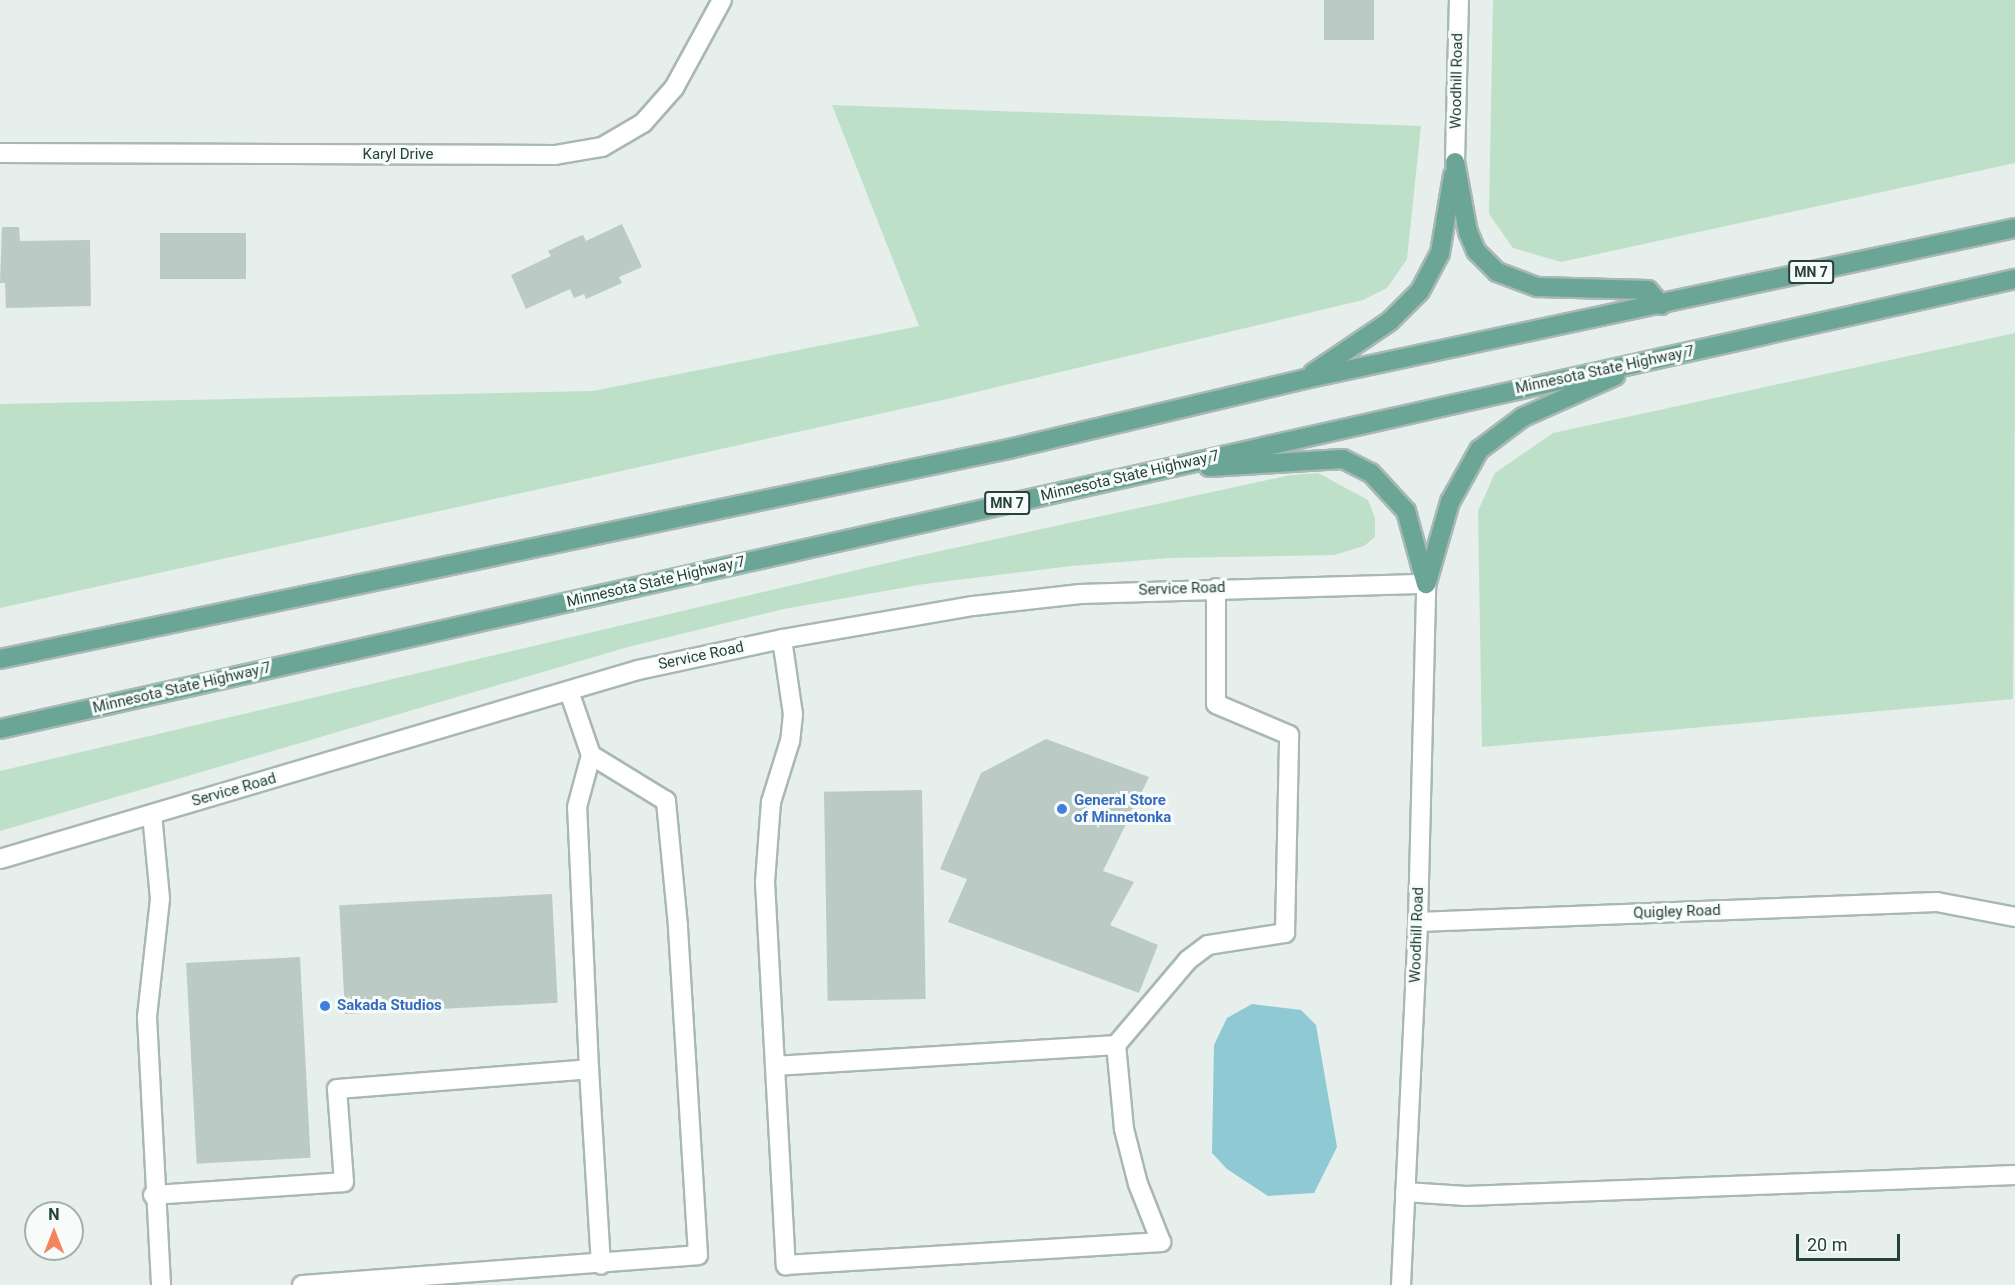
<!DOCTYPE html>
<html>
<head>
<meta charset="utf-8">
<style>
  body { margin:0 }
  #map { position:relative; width:2015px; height:1285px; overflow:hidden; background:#e6efeb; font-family:Roboto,sans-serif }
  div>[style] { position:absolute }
  .green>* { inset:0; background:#bfe0c8 }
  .water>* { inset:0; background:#8ec9d4 }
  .building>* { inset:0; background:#bbcac4; transform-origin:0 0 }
  .roads { filter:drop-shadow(2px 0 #a8b8b2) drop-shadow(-2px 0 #a8b8b2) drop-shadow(0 2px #a8b8b2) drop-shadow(0 -2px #a8b8b2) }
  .lane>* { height:18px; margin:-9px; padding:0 9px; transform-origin:9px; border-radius:9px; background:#fff }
  .street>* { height:18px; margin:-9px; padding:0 9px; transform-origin:9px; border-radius:9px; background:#fff }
  .secondary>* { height:18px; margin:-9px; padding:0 9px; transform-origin:9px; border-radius:9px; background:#fff }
  .primary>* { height:18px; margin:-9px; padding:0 9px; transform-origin:9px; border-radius:9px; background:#6aa596 }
  .dots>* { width:16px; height:16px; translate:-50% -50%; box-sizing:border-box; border:3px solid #f7fbf9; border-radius:50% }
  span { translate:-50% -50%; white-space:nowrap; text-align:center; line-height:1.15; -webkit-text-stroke:6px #f7fbf9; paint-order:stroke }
  .shield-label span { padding:2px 4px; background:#f7fbf9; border:2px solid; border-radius:4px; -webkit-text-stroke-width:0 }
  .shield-label { font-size:14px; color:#24423a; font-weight:700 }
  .street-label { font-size:15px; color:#24423a }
  .shop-label { font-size:15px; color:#366cbe; font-weight:700 }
  .left { translate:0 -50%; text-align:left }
  .north { position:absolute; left:24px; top:1201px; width:60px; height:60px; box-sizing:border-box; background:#f7fbf9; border:2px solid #a3b1ad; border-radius:50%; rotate:0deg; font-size:16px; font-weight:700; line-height:24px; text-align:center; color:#24423a }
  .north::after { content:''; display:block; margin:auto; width:21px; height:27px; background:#f4845f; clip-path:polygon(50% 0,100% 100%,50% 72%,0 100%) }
  .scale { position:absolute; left:1796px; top:1234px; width:104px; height:27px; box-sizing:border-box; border:3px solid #24423a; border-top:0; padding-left:8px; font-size:18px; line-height:21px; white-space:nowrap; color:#24423a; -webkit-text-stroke:4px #f7fbf9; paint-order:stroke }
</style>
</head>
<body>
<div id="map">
  <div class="green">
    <i style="clip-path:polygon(1493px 0,2015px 0,2015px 163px,1561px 262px,1513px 248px,1489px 214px)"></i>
    <i style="clip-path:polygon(832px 105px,1421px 126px,1407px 259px,1387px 288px,1363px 300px,947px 399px,0 608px,0 404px,593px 391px,919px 326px)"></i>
    <i style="clip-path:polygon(2015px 333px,2013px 699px,1482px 747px,1478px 511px,1495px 473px,1553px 433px)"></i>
    <i style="clip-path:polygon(1318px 473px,1368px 500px,1375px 518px,1375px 537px,1364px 546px,1334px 555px,1170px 558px,1072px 566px,924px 584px,784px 609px,628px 647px,0 831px,0 771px,917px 556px,1291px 475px)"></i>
  </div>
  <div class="water">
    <i style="clip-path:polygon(1252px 1004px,1301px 1010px,1316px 1025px,1337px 1147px,1314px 1193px,1268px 1196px,1227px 1169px,1212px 1153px,1214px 1045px,1227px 1018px)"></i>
  </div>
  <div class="building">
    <i style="left:1324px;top:0;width:50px;height:40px"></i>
    <i style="clip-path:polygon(622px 224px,642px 267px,619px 277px,622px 283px,586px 299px,584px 294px,574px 298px,570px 289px,526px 309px,511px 275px,551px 256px,548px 251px,573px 239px,583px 235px,586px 241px)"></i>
    <i style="clip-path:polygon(2px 227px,19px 227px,20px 241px,90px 240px,91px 306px,6px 308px,5px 283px,0 283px)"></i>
    <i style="left:160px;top:233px;width:86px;height:46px"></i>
    <i style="clip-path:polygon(1046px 739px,1149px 777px,1103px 871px,1134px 882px,1110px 925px,1158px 945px,1139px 993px,948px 922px,967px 879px,940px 869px,981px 773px)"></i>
    <i style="left:922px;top:790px;width:209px;height:98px;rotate:89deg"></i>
    <i style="left:552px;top:894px;width:109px;height:213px;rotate:87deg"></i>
    <i style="left:300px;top:957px;width:201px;height:114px;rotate:87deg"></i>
  </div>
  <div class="roads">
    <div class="lane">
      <i style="left:782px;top:639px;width:76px;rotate:81.7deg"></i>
      <i style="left:793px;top:714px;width:27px;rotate:96deg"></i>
      <i style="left:790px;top:741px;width:64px;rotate:107.3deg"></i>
      <i style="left:771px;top:802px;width:80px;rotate:94.3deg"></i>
      <i style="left:765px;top:882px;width:384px;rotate:86.9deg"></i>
      <i style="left:786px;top:1265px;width:376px;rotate:-3.5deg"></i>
      <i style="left:1161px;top:1242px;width:62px;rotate:-111.6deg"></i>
      <i style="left:1138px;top:1184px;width:57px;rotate:-104.3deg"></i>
      <i style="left:1124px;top:1129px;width:84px;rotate:-95.4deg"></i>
      <i style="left:1116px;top:1045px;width:111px;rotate:-49.7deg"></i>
      <i style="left:1188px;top:960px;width:25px;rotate:-37deg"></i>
      <i style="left:1208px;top:945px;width:78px;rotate:-8.9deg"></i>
      <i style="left:1285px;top:933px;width:198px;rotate:-88.8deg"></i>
      <i style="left:1289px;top:735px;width:79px;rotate:-157deg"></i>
      <i style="left:1216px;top:704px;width:116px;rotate:-90deg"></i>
      <i style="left:152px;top:814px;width:85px;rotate:84.6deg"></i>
      <i style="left:160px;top:899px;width:119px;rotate:96.3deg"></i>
      <i style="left:147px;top:1017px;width:268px;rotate:87deg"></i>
      <i style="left:1937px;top:902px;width:79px;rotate:10.9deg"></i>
      <i style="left:775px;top:1066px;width:342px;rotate:-3.5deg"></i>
      <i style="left:589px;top:1069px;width:196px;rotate:86.5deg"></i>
      <i style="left:1405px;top:1192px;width:61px;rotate:3.8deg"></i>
      <i style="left:1466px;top:1196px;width:549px;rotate:-2.19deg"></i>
      <i style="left:153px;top:1195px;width:191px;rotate:-3.9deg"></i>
      <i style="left:344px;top:1182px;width:93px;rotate:-94.3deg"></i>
      <i style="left:337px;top:1089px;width:253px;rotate:-4.5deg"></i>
      <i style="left:589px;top:1069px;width:262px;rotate:-92.6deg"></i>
      <i style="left:577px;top:807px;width:54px;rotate:-74.9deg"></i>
      <i style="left:591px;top:755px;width:68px;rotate:-109deg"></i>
      <i style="left:302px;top:1285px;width:397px;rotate:-4.3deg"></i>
      <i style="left:698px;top:1255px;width:330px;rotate:-93.5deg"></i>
      <i style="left:678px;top:926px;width:126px;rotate:-95.5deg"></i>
      <i style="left:666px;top:801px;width:88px;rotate:-148.5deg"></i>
    </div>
    <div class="street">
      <i style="left:0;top:153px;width:555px;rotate:0.21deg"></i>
      <i style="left:555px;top:155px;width:48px;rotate:-9.7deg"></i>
      <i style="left:602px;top:147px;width:48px;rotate:-30.3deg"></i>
      <i style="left:643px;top:123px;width:47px;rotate:-48.5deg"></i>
      <i style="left:674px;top:88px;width:100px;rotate:-61.4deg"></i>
      <i style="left:1455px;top:162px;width:162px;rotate:-88.6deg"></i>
      <i style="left:0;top:859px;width:665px;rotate:-16.5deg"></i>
      <i style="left:638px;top:670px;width:147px;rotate:-12.1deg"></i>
      <i style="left:782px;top:639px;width:194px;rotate:-9.8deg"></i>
      <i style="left:973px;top:606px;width:108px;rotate:-6.4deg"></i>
      <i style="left:1080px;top:594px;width:346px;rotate:-1.7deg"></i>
      <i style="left:1418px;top:922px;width:519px;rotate:-2.21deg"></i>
    </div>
    <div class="secondary">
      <i style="left:1401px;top:1285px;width:363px;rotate:-87.3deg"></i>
      <i style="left:1418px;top:922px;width:338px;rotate:-88.6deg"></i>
    </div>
    <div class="primary">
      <i style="left:1455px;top:162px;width:71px;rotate:79.5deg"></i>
      <i style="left:1468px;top:232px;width:21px;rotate:67deg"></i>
      <i style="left:1476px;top:251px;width:30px;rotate:45deg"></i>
      <i style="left:1497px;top:272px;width:43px;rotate:20.6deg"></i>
      <i style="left:1537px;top:287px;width:111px;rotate:1.5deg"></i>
      <i style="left:1648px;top:290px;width:20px;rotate:49deg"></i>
      <i style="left:1313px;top:373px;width:93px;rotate:-34deg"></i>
      <i style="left:1390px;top:321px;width:42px;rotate:-45deg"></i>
      <i style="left:1420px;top:291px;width:43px;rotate:-62.2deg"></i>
      <i style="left:1440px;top:253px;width:79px;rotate:-80.5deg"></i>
      <i style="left:1209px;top:467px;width:134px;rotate:-3.4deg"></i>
      <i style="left:1343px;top:459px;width:31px;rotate:27deg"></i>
      <i style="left:1371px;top:473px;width:52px;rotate:47.4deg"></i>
      <i style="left:1406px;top:511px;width:76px;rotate:74.7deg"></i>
      <i style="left:1427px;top:582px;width:83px;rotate:-74deg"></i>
      <i style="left:1450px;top:502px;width:60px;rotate:-60.9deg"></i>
      <i style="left:1479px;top:450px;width:55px;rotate:-36.9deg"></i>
      <i style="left:1523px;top:417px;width:101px;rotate:-24deg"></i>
      <i style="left:0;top:659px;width:1031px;rotate:-11.76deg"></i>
      <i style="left:1009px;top:449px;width:304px;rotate:-13.3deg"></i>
      <i style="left:1305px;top:379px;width:726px;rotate:-12.01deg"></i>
      <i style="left:0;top:729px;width:2065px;rotate:-12.59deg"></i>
    </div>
  </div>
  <div class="dots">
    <i style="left:1062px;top:809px;background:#3f7fe0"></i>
    <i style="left:325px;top:1006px;background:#3f7fe0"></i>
  </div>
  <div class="shield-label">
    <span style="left:1811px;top:272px">MN 7</span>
    <span style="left:1007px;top:503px">MN 7</span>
  </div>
  <div class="street-label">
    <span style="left:1457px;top:81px;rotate:-89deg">Woodhill Road</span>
    <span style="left:398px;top:155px">Karyl Drive</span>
    <span style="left:1605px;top:370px;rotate:-12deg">Minnesota State Highway 7</span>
    <span style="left:1130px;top:476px;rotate:-13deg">Minnesota State Highway 7</span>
    <span style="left:656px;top:582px;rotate:-13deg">Minnesota State Highway 7</span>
    <span style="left:1182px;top:589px;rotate:-2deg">Service Road</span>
    <span style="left:701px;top:656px;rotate:-12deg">Service Road</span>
    <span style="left:182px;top:688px;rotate:-13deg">Minnesota State Highway 7</span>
    <span style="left:234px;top:790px;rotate:-16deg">Service Road</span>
    <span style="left:1677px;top:912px;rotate:-2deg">Quigley Road</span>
    <span style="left:1417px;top:935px;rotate:-88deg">Woodhill Road</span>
  </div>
  <div class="shop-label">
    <span class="left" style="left:1074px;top:809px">General Store<br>of Minnetonka</span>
    <span class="left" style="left:337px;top:1006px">Sakada Studios</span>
  </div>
  <div class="north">N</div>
  <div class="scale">20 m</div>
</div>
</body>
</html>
